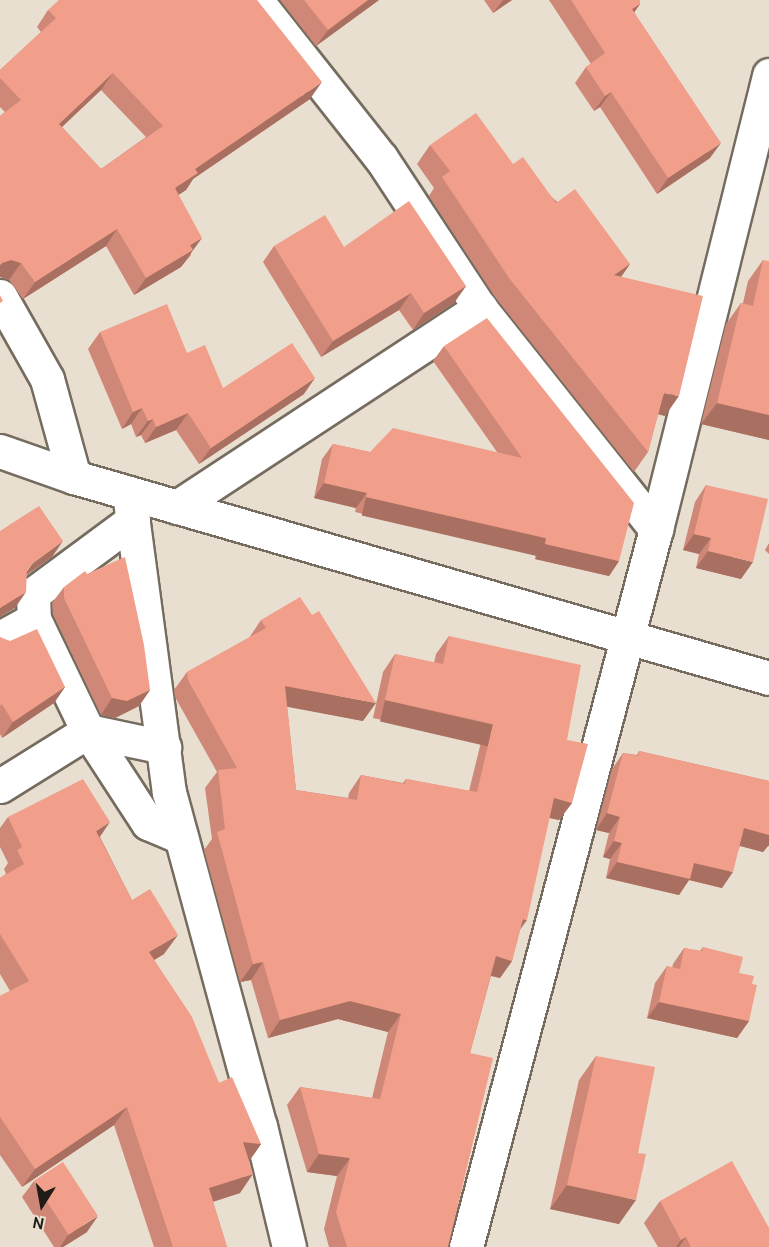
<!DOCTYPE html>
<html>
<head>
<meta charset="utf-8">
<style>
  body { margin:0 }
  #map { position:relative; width:769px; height:1247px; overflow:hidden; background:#e9dfd0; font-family:Cabin,sans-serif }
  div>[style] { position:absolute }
  .roads { filter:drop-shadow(2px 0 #756c5f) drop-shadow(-2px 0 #756c5f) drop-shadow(0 2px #756c5f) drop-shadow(0 -2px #756c5f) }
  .street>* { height:33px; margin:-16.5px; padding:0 16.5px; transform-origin:16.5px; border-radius:16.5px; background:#fff }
  .secondary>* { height:33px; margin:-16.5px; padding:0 16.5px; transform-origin:16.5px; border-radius:16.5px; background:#fff }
  .wall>* { inset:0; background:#cf8877 }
  .shaded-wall>* { inset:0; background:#a96f61; transform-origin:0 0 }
  .building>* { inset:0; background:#f19e8a; transform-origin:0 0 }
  span { translate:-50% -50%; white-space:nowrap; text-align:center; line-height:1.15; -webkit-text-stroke:4.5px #e9dfd0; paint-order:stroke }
  .north { position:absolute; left:12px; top:1175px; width:60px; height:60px; -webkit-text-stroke:4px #e9dfd0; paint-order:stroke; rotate:191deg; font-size:16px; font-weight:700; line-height:24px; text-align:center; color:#1f1c17 }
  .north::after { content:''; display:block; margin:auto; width:21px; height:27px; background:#1f1c17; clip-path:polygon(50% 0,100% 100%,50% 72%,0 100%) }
</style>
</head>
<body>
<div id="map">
  <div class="roads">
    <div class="street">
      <i style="left:256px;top:0;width:201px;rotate:51.7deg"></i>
      <i style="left:381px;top:158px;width:180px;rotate:56.6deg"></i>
      <i style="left:480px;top:308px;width:283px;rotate:51.5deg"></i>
      <i style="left:0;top:296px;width:95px;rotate:60.5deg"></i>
      <i style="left:47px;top:379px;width:102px;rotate:74.6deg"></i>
      <i style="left:129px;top:493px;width:302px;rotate:82.4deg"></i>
      <i style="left:169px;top:792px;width:346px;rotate:74.8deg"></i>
      <i style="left:260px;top:1126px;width:124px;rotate:76.5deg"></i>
      <i style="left:177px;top:507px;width:363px;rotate:-33.3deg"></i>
      <i style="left:133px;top:520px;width:124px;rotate:143.5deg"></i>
      <i style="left:33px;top:594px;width:25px;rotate:88deg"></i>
      <i style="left:34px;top:619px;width:124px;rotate:64.3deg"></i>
      <i style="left:88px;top:731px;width:78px;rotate:11.9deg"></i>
      <i style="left:0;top:638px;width:39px;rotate:-29deg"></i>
      <i style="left:0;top:786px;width:104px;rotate:-32deg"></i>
      <i style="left:88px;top:731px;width:110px;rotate:56.9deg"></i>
      <i style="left:148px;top:823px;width:36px;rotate:23deg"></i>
      <i style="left:466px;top:1247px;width:743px;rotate:-75.18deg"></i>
      <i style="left:656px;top:529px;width:468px;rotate:-76deg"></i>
    </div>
    <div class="secondary">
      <i style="left:0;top:451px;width:78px;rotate:19.4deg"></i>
      <i style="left:74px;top:477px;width:723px;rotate:16.13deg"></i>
    </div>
  </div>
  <div class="wall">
    <i style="clip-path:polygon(280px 0,379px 0,316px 46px)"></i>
    <i style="clip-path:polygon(484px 0,512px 0,493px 13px)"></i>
    <i style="clip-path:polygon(549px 0,640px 0,640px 4px,634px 12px,710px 158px,657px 194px,600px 107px,594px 111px,575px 83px,586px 67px,591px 64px)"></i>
    <i style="clip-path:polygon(evenodd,48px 10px,310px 99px,193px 179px,186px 190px,178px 195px,191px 255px,181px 267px,134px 295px,106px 246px,23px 299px,9px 280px,0 277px,0 116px,5px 112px,0 107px,0 70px,41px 32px,37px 27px,48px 10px,101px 90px,146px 137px,101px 169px,62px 127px,101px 90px)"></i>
    <i style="clip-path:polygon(430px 145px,513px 164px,630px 264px,621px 277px,665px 416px,658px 414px,648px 452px,634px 472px,495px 297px,429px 196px,434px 188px,417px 164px)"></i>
    <i style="clip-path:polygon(274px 246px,344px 247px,466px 286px,454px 303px,413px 330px,399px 310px,321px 357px,263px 262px)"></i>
    <i style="clip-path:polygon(763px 260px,769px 440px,701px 424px,726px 324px,741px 303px,743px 303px,748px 281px)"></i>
    <i style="clip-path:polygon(100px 332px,187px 353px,223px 388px,304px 394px,199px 464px,176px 430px,145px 443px,141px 435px,136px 437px,131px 424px,122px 429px,88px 349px)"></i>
    <i style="clip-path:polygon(444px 346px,619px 561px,609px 576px,535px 559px,536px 553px,355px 512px,356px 508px,314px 498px,322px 459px,333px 444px,370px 452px,497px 452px,433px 361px)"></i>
    <i style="clip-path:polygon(706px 485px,741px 579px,696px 568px,699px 554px,683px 550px,695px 502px)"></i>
    <i style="clip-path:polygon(769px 543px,769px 554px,765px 550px)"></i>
    <i style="clip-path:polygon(64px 587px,150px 690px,139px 706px,115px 718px,101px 715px,53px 614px,52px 603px)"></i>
    <i style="clip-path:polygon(261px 620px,363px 721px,287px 706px,296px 790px,348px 798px,349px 793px,361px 775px,403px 783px,406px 779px,469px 791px,481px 742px,373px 718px,383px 672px,395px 654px,434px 663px,436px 654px,449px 636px,567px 740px,572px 803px,559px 820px,549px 818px,512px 961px,500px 978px,491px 976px,470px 1053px,448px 1247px,329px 1247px,324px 1229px,337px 1176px,307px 1172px,287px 1105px,300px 1087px,372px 1098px,388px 1032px,338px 1019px,268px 1038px,251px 980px,240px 982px,204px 850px,212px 839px,205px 788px,217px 772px,175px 697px,174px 690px,187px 672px,249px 638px)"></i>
    <i style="clip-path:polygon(0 637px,65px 687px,54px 703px,2px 738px,0 734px)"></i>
    <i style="clip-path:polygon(639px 751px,769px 781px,769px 846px,768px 846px,763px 852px,740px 846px,722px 888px,689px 880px,679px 895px,606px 878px,610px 859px,603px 857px,609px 833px,596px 830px,612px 769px,623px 753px,637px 755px)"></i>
    <i style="clip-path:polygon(8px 817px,100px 837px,132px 900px,164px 954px,154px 960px,219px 1083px,261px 1144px,249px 1161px,240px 1193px,213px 1202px,227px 1247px,154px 1247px,114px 1125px,22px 1187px,0 1155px,0 996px,10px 991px,0 974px,0 878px,6px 874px,4px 869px,8px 863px,0 847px,0 828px)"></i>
    <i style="clip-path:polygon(703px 947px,739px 973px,752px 984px,749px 1021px,737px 1038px,647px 1018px,655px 983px,667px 966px,672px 968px,673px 964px,684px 948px,700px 951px)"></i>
    <i style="clip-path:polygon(596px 1056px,638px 1153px,619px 1224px,550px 1209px,579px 1080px)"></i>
    <i style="clip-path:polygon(34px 1181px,87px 1232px,63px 1247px,54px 1247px,22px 1197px)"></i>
    <i style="clip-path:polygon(660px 1201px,769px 1247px,658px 1247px,644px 1223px)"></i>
  </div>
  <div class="shaded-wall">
    <i style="clip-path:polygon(368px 0,379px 0,316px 46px,328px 30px)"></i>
    <i style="clip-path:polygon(503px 0,512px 0,493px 13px)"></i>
    <i style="clip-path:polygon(640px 4px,629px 20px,632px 9px)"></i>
    <i style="clip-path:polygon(113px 73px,101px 90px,47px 141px,59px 124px)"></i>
    <i style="clip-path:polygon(322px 82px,310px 99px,193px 179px,186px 190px,163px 205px,175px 188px,195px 169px)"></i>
    <i style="clip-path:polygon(611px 92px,600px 107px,594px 111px,605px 96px)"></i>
    <i style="clip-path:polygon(721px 143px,710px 158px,657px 194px,668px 178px)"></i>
    <i style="clip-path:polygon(117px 229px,106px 246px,23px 299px,35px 282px)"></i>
    <i style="clip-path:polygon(202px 238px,181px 267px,134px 295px,146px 278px,190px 245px)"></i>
    <i style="clip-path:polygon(11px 260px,21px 263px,9px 280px,0 277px,0 265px,2px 263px)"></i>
    <i style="clip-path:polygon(630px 264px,616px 284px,614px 275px)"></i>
    <i style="clip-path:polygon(466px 286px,454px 303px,413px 330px,424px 313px)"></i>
    <i style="clip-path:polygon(411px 293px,399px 310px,321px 357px,333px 341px)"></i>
    <i style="clip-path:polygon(315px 378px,304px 394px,199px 464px,211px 448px)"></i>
    <i style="clip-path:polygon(664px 393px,679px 396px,665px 416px,650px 412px)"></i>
    <i style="clip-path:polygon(717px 403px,769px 415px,769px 440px,701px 424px)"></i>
    <i style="clip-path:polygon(142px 408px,131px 424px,122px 429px,133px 412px)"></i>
    <i style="clip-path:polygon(188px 413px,176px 430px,145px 443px,156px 427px)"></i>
    <i style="clip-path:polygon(153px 419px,141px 435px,136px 437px,148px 421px)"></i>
    <i style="clip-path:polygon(324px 483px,367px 493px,356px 508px,314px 498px)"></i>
    <i style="left:366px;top:497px;width:185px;height:19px;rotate:13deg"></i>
    <i style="clip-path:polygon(694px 534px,711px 538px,699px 554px,683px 550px)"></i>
    <i style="clip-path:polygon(63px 541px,52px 557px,21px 579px,33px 563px)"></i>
    <i style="clip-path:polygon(545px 544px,619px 561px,609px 576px,535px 559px)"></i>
    <i style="clip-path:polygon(708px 551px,753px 562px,741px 579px,696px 568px)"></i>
    <i style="clip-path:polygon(26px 592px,15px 608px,0 617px,0 608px,2px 606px)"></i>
    <i style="clip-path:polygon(285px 686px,376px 703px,363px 721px,272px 704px)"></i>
    <i style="clip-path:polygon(65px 687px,54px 703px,2px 738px,13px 722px)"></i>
    <i style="clip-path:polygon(150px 690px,139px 706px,115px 718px,101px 715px,112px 698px)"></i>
    <i style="left:385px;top:700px;width:111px;height:22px;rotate:13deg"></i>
    <i style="clip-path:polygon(554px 798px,572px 803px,559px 820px,541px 816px)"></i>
    <i style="clip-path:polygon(607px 813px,620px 817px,609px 833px,596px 830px)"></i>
    <i style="clip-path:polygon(110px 822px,97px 841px,96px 831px)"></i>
    <i style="clip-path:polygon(744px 828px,769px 835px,769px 846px,768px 846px,763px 852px,733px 844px)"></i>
    <i style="clip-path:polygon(614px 841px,622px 843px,610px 859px,603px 857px)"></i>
    <i style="clip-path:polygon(617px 862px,694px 863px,733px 872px,722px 888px,689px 880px,679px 895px,606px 878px)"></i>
    <i style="clip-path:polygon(523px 919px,527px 920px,514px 938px)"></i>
    <i style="clip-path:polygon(178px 935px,164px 954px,136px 971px,149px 952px)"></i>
    <i style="clip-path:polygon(496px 956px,512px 961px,500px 978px,484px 974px)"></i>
    <i style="clip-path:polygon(263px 962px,251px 980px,240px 982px,253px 964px)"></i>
    <i style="clip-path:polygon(350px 1001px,401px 1014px,388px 1032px,338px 1019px,268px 1038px,280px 1020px)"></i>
    <i style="clip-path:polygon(659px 1002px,749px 1021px,737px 1038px,647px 1018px)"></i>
    <i style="clip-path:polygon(127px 1107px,114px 1125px,22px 1187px,35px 1169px)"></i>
    <i style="clip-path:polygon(243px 1142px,261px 1144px,248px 1163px)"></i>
    <i style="clip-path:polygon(319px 1154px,350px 1158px,337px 1176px,307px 1172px)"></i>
    <i style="clip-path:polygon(253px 1174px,240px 1193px,196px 1207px,209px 1188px)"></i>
    <i style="clip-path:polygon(567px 1185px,636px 1200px,619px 1224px,550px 1209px)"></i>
    <i style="clip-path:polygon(98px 1216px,87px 1232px,63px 1247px,60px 1247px,68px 1235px)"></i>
    <i style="clip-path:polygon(686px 1237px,679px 1247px,676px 1247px,681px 1240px)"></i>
  </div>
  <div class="building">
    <i style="clip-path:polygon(evenodd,59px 0,257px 0,322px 82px,195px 169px,198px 173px,175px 188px,202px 238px,190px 245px,193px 250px,146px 278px,117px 229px,35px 282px,21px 263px,11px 260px,2px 263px,0 265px,0 116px,21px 100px,0 78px,0 70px,56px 18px,48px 10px,59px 0,113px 73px,163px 126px,101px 169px,59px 124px,113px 73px)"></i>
    <i style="clip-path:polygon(304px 0,368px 0,328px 30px)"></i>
    <i style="clip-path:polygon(571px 0,640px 0,640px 4px,632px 9px,721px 143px,668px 178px,611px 92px,605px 96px,586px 67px,605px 53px)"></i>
    <i style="clip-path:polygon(476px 113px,513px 164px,523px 157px,556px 203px,575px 189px,630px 264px,614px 275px,703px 296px,679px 396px,664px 393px,648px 452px,509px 278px,442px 177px,450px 171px,430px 145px)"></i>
    <i style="clip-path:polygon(409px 201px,466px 286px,424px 313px,411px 293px,333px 341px,274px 246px,325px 215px,344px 247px)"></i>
    <i style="clip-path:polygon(763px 260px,769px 261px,769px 415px,717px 403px,741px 303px,753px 306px)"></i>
    <i style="clip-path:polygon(0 295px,3px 301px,0 303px)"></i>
    <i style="clip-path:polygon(167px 304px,187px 353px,205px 345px,223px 388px,292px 343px,315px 378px,211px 448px,188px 413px,156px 427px,153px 419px,148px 421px,142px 408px,133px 412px,100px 332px)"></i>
    <i style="clip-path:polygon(487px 318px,634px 503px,619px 561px,545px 544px,546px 538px,366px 497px,367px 493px,324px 483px,333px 444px,370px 452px,393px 428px,522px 458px,444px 346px)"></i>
    <i style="clip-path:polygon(706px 485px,768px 499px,753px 562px,708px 551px,711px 538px,694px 534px)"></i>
    <i style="clip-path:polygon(39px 506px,63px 541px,33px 563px,27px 570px,26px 592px,0 608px,0 531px)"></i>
    <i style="clip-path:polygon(125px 557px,144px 645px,150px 690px,127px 701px,112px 698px,64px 598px,64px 587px,85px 571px,87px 574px)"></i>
    <i style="clip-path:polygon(300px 597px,312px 615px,319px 611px,376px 703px,285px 686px,296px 790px,357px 800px,361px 775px,405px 784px,406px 779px,477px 792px,493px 724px,385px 700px,395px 654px,443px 664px,449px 636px,581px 665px,567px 740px,588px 744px,572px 803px,554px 798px,527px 920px,523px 919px,512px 961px,496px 956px,470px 1053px,493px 1058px,448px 1247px,347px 1247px,336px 1212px,350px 1158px,319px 1154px,300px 1087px,380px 1099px,401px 1014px,350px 1001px,280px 1020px,263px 962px,253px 964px,217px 832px,225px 829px,218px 770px,237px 768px,188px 680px,187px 672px,266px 628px,261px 620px)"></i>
    <i style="clip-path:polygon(37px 629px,65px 687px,13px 722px,2px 704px,0 706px,0 637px,10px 641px)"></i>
    <i style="clip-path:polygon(639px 751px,769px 781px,769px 835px,744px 828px,733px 872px,694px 863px,690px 879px,617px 862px,622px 843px,614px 841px,620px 817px,607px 813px,623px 753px,638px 756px)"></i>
    <i style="clip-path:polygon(83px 779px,110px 822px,96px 831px,132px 900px,150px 889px,178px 935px,149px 952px,192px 1017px,219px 1083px,232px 1077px,261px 1144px,243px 1142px,253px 1174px,209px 1188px,227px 1247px,173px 1247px,127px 1107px,35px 1169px,0 1117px,0 996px,29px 981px,0 934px,0 878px,24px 864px,17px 850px,22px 847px,8px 817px)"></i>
    <i style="clip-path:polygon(703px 947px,743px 957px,739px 973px,754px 976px,752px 984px,757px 985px,749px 1021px,659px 1002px,667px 966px,680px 969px,684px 948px,702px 951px)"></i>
    <i style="clip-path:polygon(596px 1056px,655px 1067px,638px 1153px,646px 1154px,636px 1200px,567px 1185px)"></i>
    <i style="clip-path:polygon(732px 1161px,769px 1228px,769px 1247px,691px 1247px,686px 1237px,681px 1240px,660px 1201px)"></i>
    <i style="left:63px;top:1162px;width:64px;height:35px;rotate:57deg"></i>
  </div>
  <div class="north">N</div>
</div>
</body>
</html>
